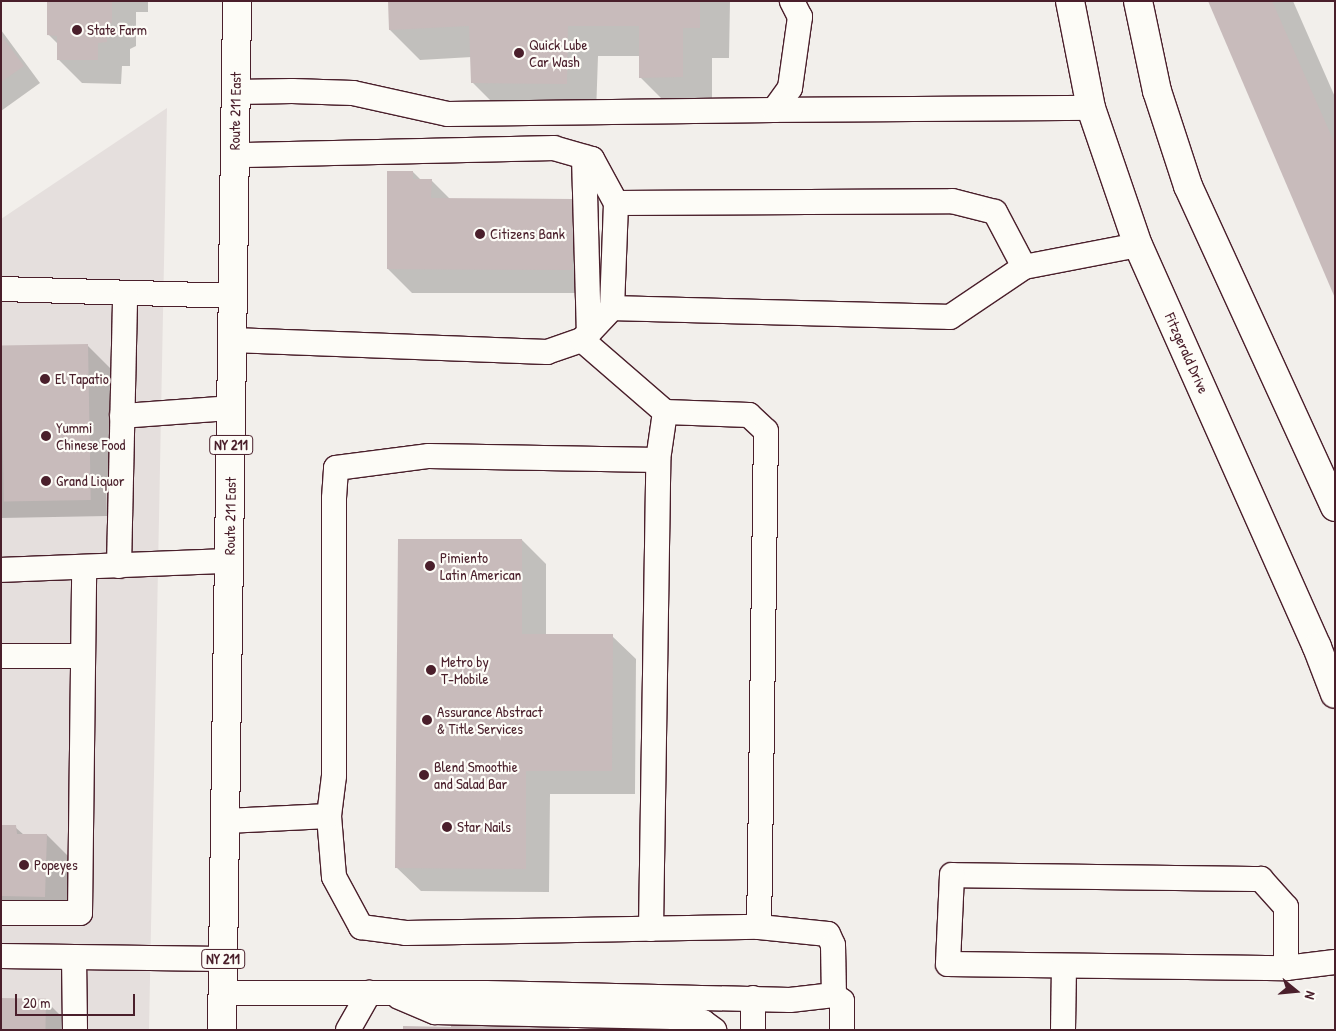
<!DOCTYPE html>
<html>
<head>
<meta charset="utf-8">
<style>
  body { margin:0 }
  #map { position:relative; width:1336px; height:1031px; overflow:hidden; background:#f2efeb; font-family:"Patrick Hand",sans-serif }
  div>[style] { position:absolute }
  .built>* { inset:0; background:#e5dfdd }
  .shadow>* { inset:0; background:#0003 }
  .building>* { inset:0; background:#c8bbbb; transform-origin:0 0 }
  .roads { filter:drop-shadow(1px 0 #4a1f2b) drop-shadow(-1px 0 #4a1f2b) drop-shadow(0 1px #4a1f2b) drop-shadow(0 -1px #4a1f2b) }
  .lane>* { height:24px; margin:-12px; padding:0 12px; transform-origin:12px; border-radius:12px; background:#fdfcf7 }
  .street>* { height:28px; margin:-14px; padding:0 14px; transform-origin:14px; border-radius:14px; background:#fdfcf7 }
  .primary>* { height:28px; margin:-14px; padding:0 14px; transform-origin:14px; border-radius:14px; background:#fdfcf7 }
  .dots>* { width:14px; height:14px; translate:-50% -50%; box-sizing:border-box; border:2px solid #fdfcf7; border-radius:50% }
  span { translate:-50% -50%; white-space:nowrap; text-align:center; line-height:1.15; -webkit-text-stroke:4.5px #fdfcf7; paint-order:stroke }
  .shield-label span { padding:1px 4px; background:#fdfcf7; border:1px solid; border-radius:4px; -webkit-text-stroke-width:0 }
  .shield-label { font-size:14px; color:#4a1f2b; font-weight:700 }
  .poi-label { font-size:15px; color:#4a1f2b }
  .left { translate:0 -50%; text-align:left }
  .street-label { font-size:15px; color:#4a1f2b }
  .frame { position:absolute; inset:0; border:2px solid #4a1f2b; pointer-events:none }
  .north { position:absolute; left:1271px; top:966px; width:50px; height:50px; -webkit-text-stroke:4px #fdfcf7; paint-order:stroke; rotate:107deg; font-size:14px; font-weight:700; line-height:20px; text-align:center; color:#4a1f2b }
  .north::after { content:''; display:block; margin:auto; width:18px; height:22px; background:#4a1f2b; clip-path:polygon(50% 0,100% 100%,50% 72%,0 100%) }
  .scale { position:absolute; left:15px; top:994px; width:120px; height:22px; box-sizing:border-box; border:2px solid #4a1f2b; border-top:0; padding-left:6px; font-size:15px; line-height:18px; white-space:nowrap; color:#4a1f2b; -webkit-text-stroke:4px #fdfcf7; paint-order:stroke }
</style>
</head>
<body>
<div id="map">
  <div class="built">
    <i style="clip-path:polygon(167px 108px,149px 1030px,1px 1030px,1px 219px)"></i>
  </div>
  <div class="shadow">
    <i style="clip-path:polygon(49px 1px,148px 1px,148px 12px,136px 12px,136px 46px,130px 49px,130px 66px,122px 66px,121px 84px,82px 83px,58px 59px,58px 44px,49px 35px)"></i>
    <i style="clip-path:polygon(389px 1px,730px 1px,729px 58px,712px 58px,712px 106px,670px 107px,640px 77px,640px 56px,598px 56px,596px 114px,502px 112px,472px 82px,472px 57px,420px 60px,390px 30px)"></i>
    <i style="clip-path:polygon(1210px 1px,1293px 1px,1335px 97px,1335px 295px)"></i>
    <i style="clip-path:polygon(1px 30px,40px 83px,1px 111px)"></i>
    <i style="clip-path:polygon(413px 172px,421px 180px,431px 180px,450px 199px,572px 200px,596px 224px,595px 293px,412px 293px,388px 269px)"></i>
    <i style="clip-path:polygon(87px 345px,111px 369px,114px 484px,106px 484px,107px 516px,1px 518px,1px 351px)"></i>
    <i style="clip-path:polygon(522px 540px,546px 564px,546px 635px,612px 636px,636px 659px,635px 794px,550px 794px,549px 892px,421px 891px,397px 868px)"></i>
    <i style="clip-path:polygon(1px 826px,15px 827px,24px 835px,47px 835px,71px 859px,69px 920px,1px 919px)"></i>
    <i style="clip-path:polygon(45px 1000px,69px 1024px,69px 1030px,1px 1030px)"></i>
    <i style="clip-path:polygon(563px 1022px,571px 1030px,405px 1030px,453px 1028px)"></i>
  </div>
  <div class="building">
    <i style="clip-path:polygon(47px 1px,112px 1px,112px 22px,107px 25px,107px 42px,98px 43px,98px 60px,57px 60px,57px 36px,47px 35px)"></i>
    <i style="clip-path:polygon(388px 1px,700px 1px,700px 28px,683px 28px,683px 77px,639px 78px,639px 26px,568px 26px,567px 84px,471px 83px,469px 26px,389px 30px)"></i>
    <i style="clip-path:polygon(1208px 1px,1272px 1px,1335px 144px,1335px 298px)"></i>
    <i style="clip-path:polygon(1px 35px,24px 66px,1px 82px)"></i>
    <i style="clip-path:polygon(387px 171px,413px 171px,413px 179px,432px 179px,431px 198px,573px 199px,572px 270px,387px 269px)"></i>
    <i style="left:88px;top:344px;width:156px;height:87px;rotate:89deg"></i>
    <i style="clip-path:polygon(398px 539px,522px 539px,522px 634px,613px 634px,612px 771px,526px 771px,526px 869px,395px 868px)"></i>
    <i style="clip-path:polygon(1px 825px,16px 825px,17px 834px,47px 834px,45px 897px,1px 896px)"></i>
    <i style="left:1px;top:998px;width:45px;height:32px;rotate:1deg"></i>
    <i style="clip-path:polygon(451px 1019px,564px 1021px,563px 1030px,403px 1030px,403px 1026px,451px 1027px)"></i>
  </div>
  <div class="roads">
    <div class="lane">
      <i style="left:236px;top:92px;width:56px;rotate:-1deg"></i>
      <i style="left:292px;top:91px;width:61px;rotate:1.9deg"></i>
      <i style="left:353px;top:93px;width:97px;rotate:12.5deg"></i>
      <i style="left:448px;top:114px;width:326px;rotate:-0.7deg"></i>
      <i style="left:774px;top:110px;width:27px;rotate:-54deg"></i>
      <i style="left:790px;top:88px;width:72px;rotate:-82deg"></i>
      <i style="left:800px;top:17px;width:18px;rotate:-117deg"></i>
      <i style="left:774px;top:110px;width:317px;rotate:-0.4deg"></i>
      <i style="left:584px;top:157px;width:176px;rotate:88.4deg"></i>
      <i style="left:616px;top:203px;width:336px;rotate:-0.3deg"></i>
      <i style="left:952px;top:201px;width:44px;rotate:14.3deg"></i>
      <i style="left:995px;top:212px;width:62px;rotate:62.2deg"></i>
      <i style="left:1px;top:289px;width:232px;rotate:1.7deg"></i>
      <i style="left:612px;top:308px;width:338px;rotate:1.5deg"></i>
      <i style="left:950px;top:317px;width:89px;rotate:-34deg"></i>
      <i style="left:1024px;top:267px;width:116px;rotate:-10.9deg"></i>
      <i style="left:232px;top:340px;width:315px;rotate:2.2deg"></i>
      <i style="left:547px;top:352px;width:37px;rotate:-19deg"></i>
      <i style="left:582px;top:340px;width:44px;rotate:-46.8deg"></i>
      <i style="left:612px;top:308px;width:105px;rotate:-87.8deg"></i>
      <i style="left:616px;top:203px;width:50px;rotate:-118.6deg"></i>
      <i style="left:592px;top:159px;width:40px;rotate:-164deg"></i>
      <i style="left:554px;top:148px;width:319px;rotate:178.7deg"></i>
      <i style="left:582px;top:340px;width:110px;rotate:40.9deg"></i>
      <i style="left:122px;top:416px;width:109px;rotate:-4.2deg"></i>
      <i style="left:119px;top:566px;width:272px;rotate:-88.7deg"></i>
      <i style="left:1px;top:570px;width:228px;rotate:-2.3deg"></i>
      <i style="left:1px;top:656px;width:82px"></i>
      <i style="left:329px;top:816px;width:61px;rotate:85.3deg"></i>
      <i style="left:334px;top:877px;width:57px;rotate:61.6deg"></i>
      <i style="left:361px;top:927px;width:45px;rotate:7.6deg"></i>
      <i style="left:406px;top:933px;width:353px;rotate:-1deg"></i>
      <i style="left:759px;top:927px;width:69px;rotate:5.8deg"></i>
      <i style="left:828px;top:934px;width:12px;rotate:66deg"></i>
      <i style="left:833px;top:945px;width:50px;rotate:88.9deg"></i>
      <i style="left:226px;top:821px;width:103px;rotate:-2.8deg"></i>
      <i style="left:329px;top:816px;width:40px;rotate:-82.9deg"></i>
      <i style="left:334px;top:776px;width:278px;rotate:-90deg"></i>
      <i style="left:334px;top:498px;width:30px;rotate:-86deg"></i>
      <i style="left:336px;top:468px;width:94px;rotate:-7.4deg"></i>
      <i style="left:429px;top:456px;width:229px;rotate:1deg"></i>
      <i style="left:1px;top:913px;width:79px"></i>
      <i style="left:80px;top:913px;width:346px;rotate:-89.3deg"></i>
      <i style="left:651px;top:929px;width:469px;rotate:-89.1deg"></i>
      <i style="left:658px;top:460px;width:49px;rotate:-81.7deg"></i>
      <i style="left:665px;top:412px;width:84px;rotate:2deg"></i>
      <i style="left:749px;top:415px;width:23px;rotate:43deg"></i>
      <i style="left:766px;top:431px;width:496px;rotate:90.8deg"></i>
      <i style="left:1px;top:956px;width:222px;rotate:0.8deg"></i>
      <i style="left:74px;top:957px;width:73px;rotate:89.2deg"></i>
      <i style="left:1286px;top:968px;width:61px;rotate:-90deg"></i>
      <i style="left:1286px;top:907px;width:38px;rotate:-132deg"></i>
      <i style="left:1261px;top:879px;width:309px;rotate:-179.3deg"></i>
      <i style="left:952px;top:875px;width:89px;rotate:92.6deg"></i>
      <i style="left:948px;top:964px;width:338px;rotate:0.7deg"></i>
      <i style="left:1286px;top:968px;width:49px;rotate:-7deg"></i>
      <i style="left:223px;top:993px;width:263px"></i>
      <i style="left:486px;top:993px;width:304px;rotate:1.3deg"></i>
      <i style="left:790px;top:1000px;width:44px;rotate:-6.5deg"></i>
      <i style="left:834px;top:995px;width:10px;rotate:37deg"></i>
      <i style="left:842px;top:1001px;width:29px;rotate:90deg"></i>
      <i style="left:399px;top:997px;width:39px;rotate:23deg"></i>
      <i style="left:435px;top:1012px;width:248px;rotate:1.2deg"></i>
      <i style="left:683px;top:1017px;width:21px;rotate:14deg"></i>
      <i style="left:703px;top:1022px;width:14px;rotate:36deg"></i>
      <i style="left:753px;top:998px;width:32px;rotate:90deg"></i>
      <i style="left:348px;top:1030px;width:43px;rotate:-60.4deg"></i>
      <i style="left:1063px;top:1030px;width:64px;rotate:-89.1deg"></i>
    </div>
    <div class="street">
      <i style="left:1070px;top:1px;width:109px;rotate:78.9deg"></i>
      <i style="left:1091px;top:108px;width:145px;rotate:71.1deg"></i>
      <i style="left:1138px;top:245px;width:440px;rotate:66deg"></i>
      <i style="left:1317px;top:647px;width:50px;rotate:69deg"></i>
      <i style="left:1138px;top:1px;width:92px;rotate:78.1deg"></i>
      <i style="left:1157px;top:91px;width:100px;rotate:71.9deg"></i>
      <i style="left:1188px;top:186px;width:353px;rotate:65.4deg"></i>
    </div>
    <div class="primary">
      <i style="left:222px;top:1030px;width:1029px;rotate:-89.16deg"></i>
    </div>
  </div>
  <div class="dots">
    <i style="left:77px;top:30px;background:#4a1f2b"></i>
    <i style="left:519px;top:53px;background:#4a1f2b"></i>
    <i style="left:480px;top:234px;background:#4a1f2b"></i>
    <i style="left:45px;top:379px;background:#4a1f2b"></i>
    <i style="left:46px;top:436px;background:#4a1f2b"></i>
    <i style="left:46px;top:481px;background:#4a1f2b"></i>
    <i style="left:430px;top:566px;background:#4a1f2b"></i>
    <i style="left:431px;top:670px;background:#4a1f2b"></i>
    <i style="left:427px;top:720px;background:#4a1f2b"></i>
    <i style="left:424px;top:775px;background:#4a1f2b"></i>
    <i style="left:447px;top:827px;background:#4a1f2b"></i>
    <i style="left:24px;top:865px;background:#4a1f2b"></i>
  </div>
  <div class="shield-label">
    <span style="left:231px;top:445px">NY 211</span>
    <span style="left:223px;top:959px">NY 211</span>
  </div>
  <div class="poi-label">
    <span class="left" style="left:87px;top:30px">State Farm</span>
    <span class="left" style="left:529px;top:53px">Quick Lube<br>Car Wash</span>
    <span class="left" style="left:490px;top:234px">Citizens Bank</span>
    <span class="left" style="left:55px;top:379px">El Tapatio</span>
    <span class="left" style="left:56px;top:436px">Yummi<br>Chinese Food</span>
    <span class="left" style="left:56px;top:481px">Grand Liquor</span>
    <span class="left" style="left:440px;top:566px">Pimiento<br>Latin American</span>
    <span class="left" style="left:441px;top:670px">Metro by<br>T-Mobile</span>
    <span class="left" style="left:437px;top:720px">Assurance Abstract<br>&amp; Title Services</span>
    <span class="left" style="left:434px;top:775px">Blend Smoothie<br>and Salad Bar</span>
    <span class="left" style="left:457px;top:827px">Star Nails</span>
    <span class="left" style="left:34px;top:865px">Popeyes</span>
  </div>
  <div class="street-label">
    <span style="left:235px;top:111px;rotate:-89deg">Route 211 East</span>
    <span style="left:1187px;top:353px;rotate:66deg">Fitzgerald Drive</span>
    <span style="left:230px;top:516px;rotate:-89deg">Route 211 East</span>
  </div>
  <div class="frame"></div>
  <div class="north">N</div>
  <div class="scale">20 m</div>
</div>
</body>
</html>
